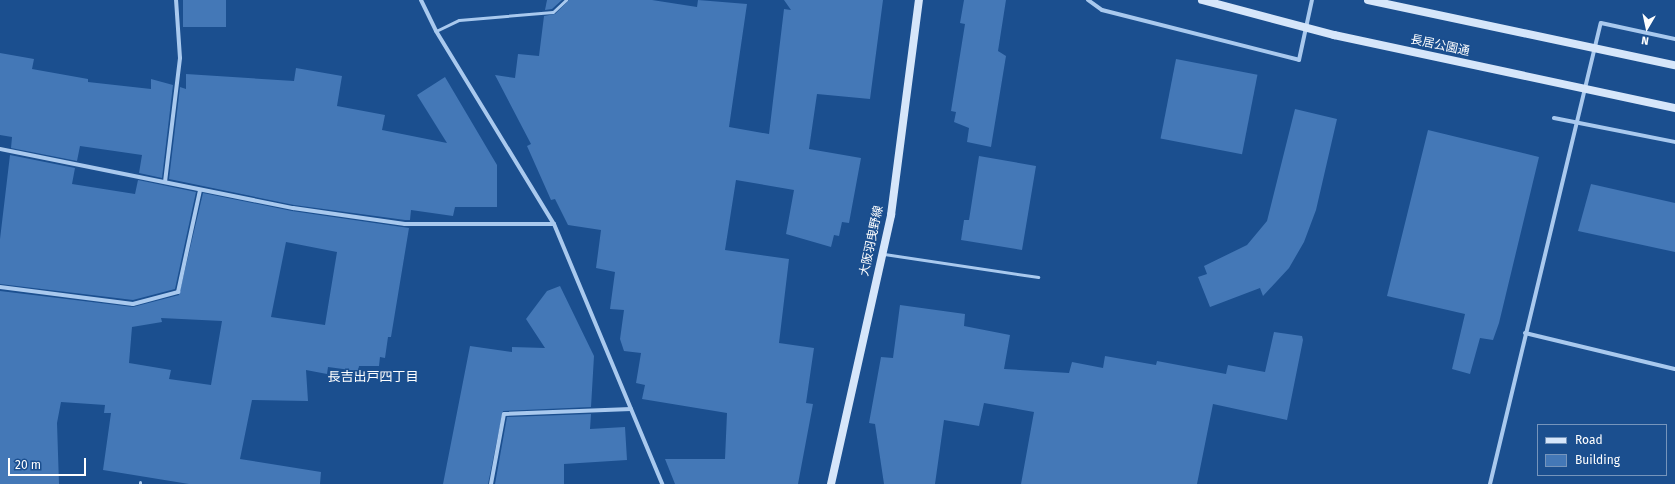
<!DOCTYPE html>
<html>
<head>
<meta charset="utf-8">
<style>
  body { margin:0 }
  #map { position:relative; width:1675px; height:484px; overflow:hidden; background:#1b4f8f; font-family:"Fira Sans","Noto Sans JP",sans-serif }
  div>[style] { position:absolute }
  .building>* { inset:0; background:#4478b7; transform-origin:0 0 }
  .lane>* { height:3px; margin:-1.5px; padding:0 1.5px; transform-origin:1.5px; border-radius:1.5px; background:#a9c9ee }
  .street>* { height:4px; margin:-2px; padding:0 2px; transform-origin:2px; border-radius:2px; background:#a9c9ee }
  .secondary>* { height:8px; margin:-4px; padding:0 4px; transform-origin:4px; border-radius:4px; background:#d6e6fa }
  .secondary-bridge>* { height:8px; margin:-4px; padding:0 4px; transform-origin:4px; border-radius:4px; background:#d6e6fa }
  span { translate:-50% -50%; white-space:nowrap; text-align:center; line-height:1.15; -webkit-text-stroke:3px #1b4f8f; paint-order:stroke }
  .street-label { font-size:12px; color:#fff }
  .neighbourhood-label { font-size:13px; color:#fff }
  .legend { position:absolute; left:1537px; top:424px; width:130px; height:52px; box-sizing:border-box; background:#1b4f8f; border:1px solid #7695bc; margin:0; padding:5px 7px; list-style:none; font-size:12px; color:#fff }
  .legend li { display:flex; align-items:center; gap:8px; height:20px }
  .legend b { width:20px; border:1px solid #7695bc }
  .north { position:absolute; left:1627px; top:8px; width:40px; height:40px; -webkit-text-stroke:3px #1b4f8f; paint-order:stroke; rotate:189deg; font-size:11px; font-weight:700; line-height:16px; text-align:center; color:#fff }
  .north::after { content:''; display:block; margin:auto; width:14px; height:18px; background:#fff; clip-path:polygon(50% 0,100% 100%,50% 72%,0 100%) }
  .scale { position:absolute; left:8px; top:458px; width:78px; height:18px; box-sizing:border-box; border:2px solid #fff; border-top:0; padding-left:5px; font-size:12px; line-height:14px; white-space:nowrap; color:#fff; -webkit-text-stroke:3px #1b4f8f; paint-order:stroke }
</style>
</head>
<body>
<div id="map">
  <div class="building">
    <i style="left:183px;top:0;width:43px;height:27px"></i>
    <i style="clip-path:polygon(547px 0,562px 0,552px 9px,545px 10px)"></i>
    <i style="clip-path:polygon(569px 0,652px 0,697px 7px,698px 0,747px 4px,729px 127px,769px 134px,784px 9px,791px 10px,784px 0,883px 0,870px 99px,817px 94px,809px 149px,861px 158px,849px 223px,842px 222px,839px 236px,834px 235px,831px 247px,786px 234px,794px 190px,736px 180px,725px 250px,789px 259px,779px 343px,814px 348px,806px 403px,813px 404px,798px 484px,675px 484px,665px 459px,725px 459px,727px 413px,642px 399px,645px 385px,636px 383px,641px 353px,624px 351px,620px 339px,624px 310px,610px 309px,615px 272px,596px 268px,601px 230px,568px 225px,555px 199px,551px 200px,527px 146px,531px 144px,495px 75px,515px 78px,518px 54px,539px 56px,544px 16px,555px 14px)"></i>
    <i style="clip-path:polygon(964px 0,1006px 0,998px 51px,1006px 56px,991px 147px,967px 142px,969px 128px,954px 122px,956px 112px,951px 111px,965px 24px,960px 23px)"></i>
    <i style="clip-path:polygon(0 53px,34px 59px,32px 69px,88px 79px,88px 82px,151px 89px,151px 79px,173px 85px,162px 178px,139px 173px,142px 155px,80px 146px,77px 161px,11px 148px,12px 137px,0 135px)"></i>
    <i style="left:1176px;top:59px;width:83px;height:81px;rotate:11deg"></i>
    <i style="clip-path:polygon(296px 68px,342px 76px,337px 106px,385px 115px,382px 130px,447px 143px,417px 95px,445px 77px,497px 165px,497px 207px,455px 207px,453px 216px,411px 210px,410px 220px,405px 220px,294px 205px,169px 179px,180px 87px,186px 89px,186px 74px,294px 81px)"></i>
    <i style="clip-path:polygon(1295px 109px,1337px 119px,1316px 210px,1304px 242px,1289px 268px,1263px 296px,1260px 288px,1210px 307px,1198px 277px,1207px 274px,1204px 266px,1247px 245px,1267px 221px)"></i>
    <i style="clip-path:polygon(1428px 130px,1539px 157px,1499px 323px,1493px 340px,1480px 338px,1470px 374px,1452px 369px,1465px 314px,1387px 296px)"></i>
    <i style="clip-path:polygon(10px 155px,75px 168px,72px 184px,135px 194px,138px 180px,196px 192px,175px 289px,133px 300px,0 284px,0 239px)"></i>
    <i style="clip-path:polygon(979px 156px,1036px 166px,1022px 250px,961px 240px,964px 220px,969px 220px)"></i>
    <i style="clip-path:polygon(1591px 184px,1675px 203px,1675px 252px,1578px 231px)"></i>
    <i style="clip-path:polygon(evenodd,203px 193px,292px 211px,409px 228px,391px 337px,388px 337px,385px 358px,380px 357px,379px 366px,359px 366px,358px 371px,328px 367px,327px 374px,306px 370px,308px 401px,252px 400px,240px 459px,321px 472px,320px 484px,189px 484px,103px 470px,111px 413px,104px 413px,105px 405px,61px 402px,57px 423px,59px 484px,0 484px,0 291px,133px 307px,179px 295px,203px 193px,286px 242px,337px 252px,325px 325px,271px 317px,286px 242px,203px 193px,161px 318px,222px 321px,211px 385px,169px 379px,171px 370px,129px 363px,132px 327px,162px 322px,161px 318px)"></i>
    <i style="clip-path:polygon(560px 286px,594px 356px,591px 407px,503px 411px,488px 484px,443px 484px,470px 346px,512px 352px,512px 347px,545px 348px,526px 319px,547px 291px)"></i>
    <i style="clip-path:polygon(900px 305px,965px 314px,964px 326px,1010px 335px,1004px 369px,1069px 373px,1072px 362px,1103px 368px,1105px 356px,1156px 365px,1157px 361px,1226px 374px,1228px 365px,1265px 372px,1274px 332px,1302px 336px,1303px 340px,1287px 420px,1213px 404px,1197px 484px,1021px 484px,1034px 412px,984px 403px,979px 426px,944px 420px,935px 484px,884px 484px,875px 424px,869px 423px,881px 357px,893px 358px)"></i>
    <i style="clip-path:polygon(591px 414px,590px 429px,625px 427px,627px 460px,564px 464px,564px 484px,495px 484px,507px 417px)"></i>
  </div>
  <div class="lane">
    <i style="left:436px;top:31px;width:25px;rotate:-26deg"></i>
    <i style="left:459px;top:20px;width:94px;rotate:-4.9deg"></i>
    <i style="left:553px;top:12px;width:18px;rotate:-43deg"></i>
    <i style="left:884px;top:254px;width:156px;rotate:8.5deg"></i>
    <i style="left:140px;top:484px;width:2px;rotate:-90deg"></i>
  </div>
  <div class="street">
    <i style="left:421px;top:0;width:34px;rotate:64deg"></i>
    <i style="left:436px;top:31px;width:226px;rotate:58.6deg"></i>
    <i style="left:554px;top:224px;width:282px;rotate:67.4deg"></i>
    <i style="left:1088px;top:0;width:17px;rotate:36deg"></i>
    <i style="left:1102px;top:10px;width:203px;rotate:14.2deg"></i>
    <i style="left:1299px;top:60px;width:61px;rotate:-77.8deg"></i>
    <i style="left:1554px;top:118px;width:123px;rotate:11.2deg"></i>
    <i style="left:0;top:149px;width:299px;rotate:11.4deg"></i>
    <i style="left:293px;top:208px;width:113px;rotate:8.1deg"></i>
    <i style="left:405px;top:224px;width:149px"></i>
    <i style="left:165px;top:182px;width:125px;rotate:-83.1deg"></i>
    <i style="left:180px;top:58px;width:58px;rotate:-93.9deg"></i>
    <i style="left:0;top:287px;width:134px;rotate:7.3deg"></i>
    <i style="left:133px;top:304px;width:47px;rotate:-14.9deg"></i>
    <i style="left:178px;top:292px;width:104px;rotate:-77.8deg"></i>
    <i style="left:1525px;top:333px;width:154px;rotate:13.5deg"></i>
    <i style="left:491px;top:484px;width:71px;rotate:-79.5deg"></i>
    <i style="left:504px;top:414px;width:127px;rotate:-2.3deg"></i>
    <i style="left:1490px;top:484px;width:474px;rotate:-76.5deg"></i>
    <i style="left:1601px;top:23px;width:76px;rotate:12.2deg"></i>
  </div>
  <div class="secondary">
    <i style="left:831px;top:484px;width:276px;rotate:-77.4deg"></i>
    <i style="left:891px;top:215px;width:217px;rotate:-82.6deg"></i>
  </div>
  <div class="secondary-bridge">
    <i style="left:1202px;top:0;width:137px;rotate:14.9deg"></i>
    <i style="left:1334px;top:35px;width:349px;rotate:12.1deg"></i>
    <i style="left:1368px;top:0;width:314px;rotate:12deg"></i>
  </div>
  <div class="street-label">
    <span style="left:1440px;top:46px;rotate:12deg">長居公園通</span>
    <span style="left:872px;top:241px;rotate:-78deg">大阪羽曳野線</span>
  </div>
  <div class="neighbourhood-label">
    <span style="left:373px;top:377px">長吉出戸四丁目</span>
  </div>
  <ul class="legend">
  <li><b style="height:5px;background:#d6e6fa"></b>Road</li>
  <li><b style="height:11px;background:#4478b7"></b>Building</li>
  </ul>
  <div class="north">N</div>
  <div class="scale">20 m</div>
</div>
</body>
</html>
